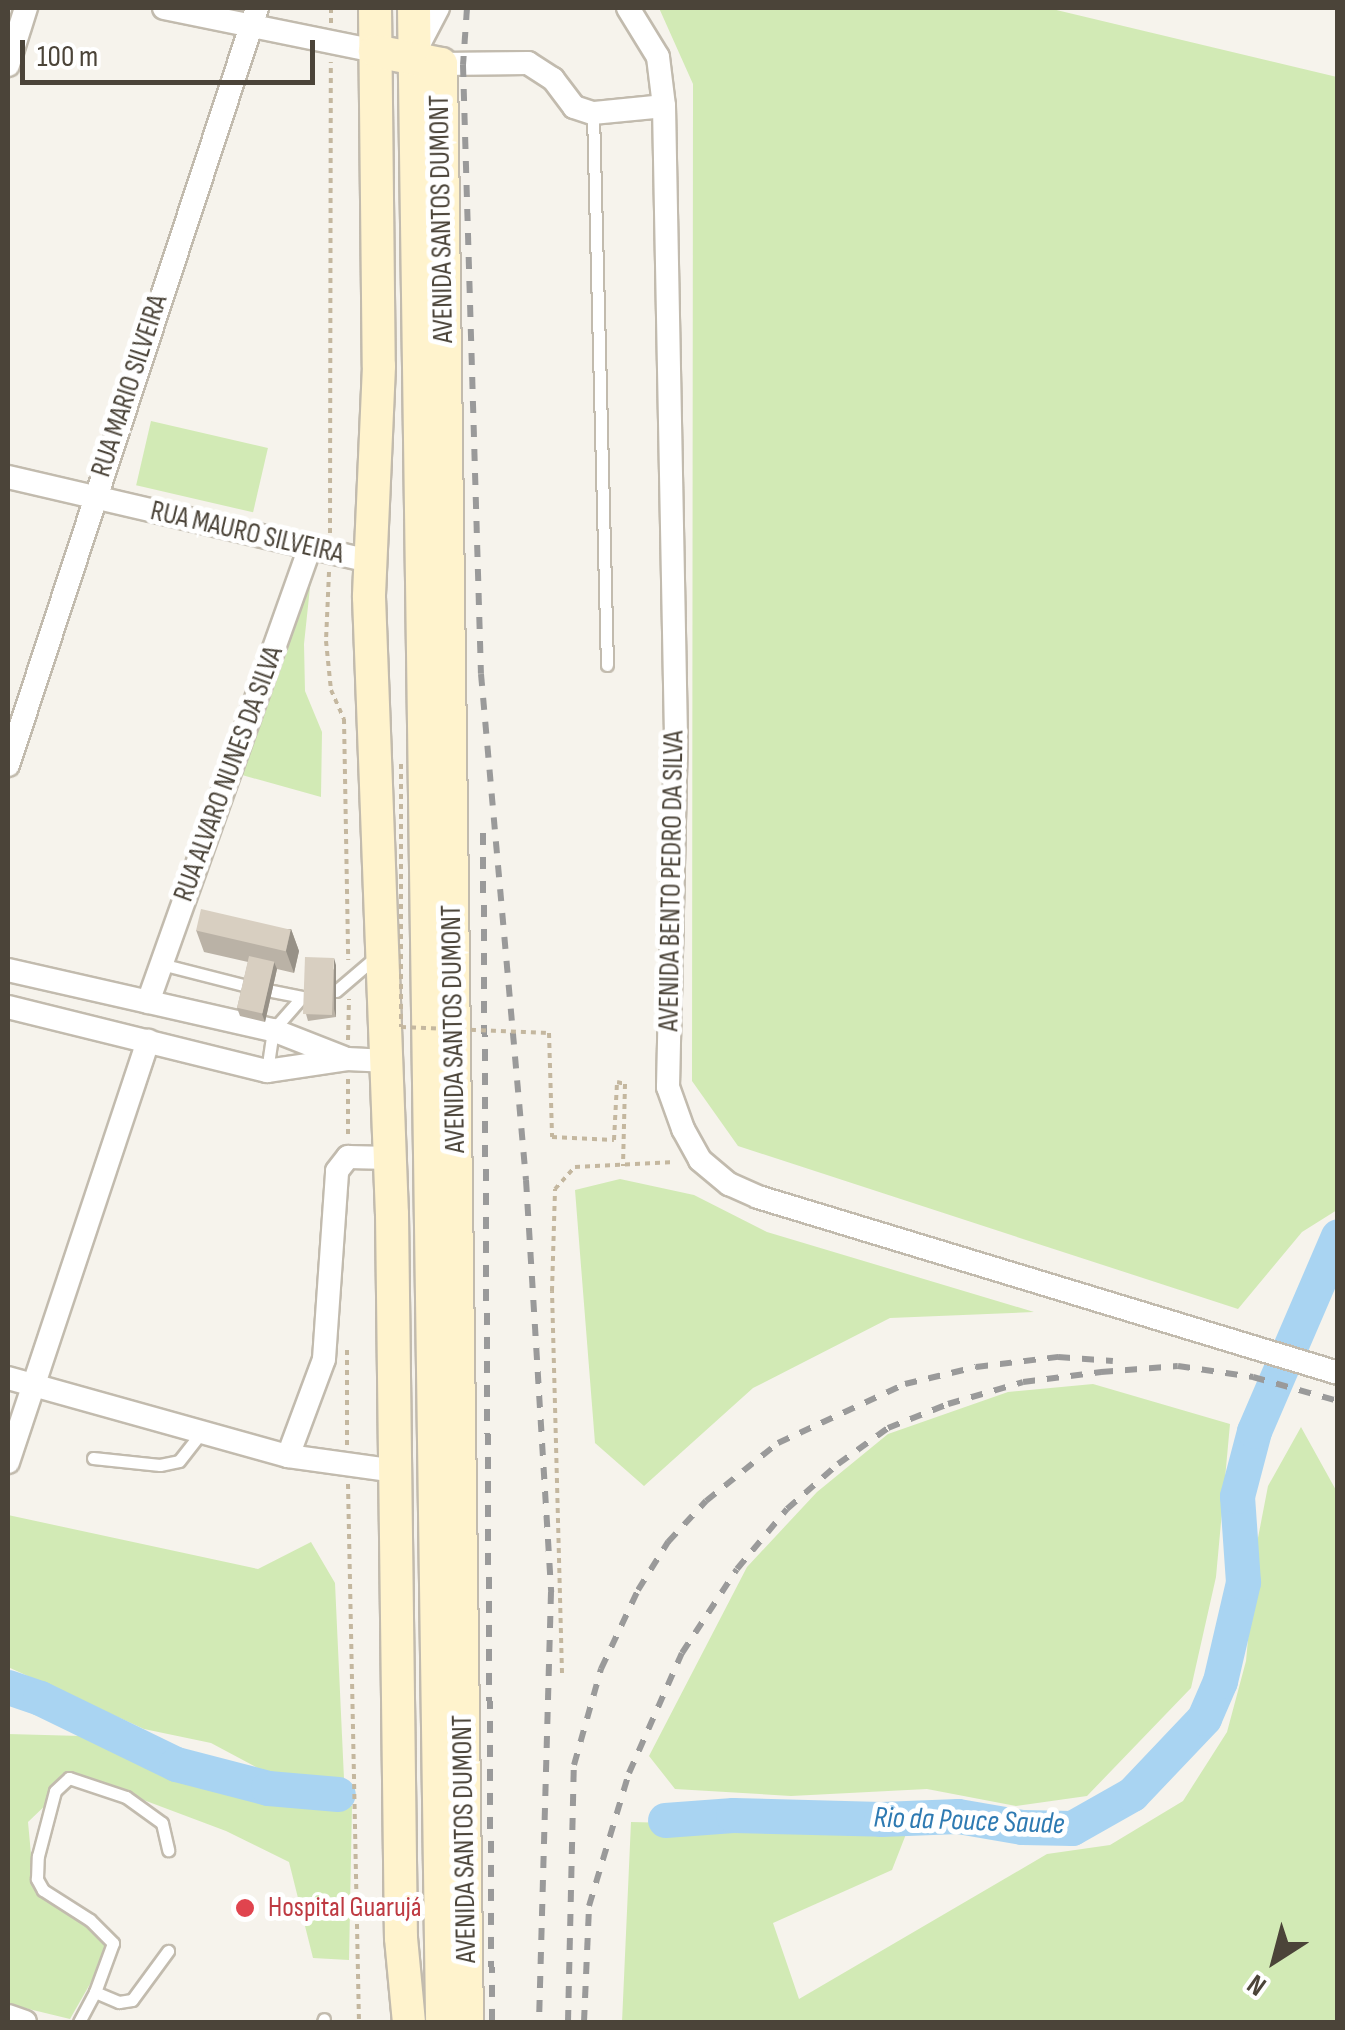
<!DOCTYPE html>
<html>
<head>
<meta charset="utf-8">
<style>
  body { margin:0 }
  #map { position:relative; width:1345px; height:2030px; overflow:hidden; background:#f6f3ec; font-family:"Sofia Sans Condensed",sans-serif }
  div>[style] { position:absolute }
  .green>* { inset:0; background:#d2eab5; transform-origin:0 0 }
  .river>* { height:35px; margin:-17.5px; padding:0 17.5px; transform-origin:17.5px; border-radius:17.5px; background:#a9d4f2 }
  .path>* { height:4px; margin-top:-2px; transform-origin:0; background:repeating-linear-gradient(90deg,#c4b79f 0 5px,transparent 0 10px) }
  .roads { filter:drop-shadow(2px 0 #c2bbae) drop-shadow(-2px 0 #c2bbae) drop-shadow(0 2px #c2bbae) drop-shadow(0 -2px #c2bbae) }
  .lane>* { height:11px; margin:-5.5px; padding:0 5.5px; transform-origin:5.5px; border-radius:5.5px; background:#fff }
  .street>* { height:22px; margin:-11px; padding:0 11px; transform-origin:11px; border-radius:11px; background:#fff }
  .secondary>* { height:32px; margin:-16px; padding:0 16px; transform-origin:16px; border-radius:16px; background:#fff3cd }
  .rail>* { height:6px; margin-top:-3px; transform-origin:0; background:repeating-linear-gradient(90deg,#9a9a9a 0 12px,transparent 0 24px) }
  .path-bridge>* { height:4px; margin-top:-2px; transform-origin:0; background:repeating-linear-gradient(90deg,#c4b79f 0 5px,transparent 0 10px) }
  .wall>* { inset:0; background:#bab2a6 }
  .shaded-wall>* { inset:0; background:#979187 }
  .building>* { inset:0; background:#d8cfc1; transform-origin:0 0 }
  .dots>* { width:28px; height:28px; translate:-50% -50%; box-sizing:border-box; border:5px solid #fff; border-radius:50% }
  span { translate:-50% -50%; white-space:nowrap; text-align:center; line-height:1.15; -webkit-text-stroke:10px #fff; paint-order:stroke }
  .street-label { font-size:28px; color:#4b4439 }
  .health-label { font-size:28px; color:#be3a42 }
  .left { translate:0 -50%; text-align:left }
  .water-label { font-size:30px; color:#2e7ab2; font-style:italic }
  .frame { position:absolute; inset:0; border:10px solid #4b4439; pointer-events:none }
  .north { position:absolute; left:1225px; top:1910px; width:100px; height:100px; -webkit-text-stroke:8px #fff; paint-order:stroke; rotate:216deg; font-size:28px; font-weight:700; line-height:40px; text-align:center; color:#4b4439 }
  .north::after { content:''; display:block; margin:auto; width:35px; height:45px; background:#4b4439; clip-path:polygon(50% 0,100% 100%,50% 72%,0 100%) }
  .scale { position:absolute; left:20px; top:40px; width:295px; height:45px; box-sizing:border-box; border:5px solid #4b4439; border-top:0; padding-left:12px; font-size:30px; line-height:35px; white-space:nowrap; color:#4b4439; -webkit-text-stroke:8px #fff; paint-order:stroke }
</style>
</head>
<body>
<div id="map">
  <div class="green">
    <i style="clip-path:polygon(659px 8px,1048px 8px,1337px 77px,1337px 1210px,1302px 1232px,1238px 1309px,738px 1146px,692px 1081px,693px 84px)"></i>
    <i style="left:151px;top:421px;width:120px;height:66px;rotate:13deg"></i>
    <i style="clip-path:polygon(305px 578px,311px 578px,304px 644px,305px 691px,322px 732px,321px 797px,242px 775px)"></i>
    <i style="clip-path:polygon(620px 1179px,694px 1195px,767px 1232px,1034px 1312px,890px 1318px,753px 1388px,644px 1486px,595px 1443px,575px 1190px)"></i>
    <i style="clip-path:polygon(1093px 1384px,1230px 1424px,1216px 1577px,1191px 1688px,1087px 1796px,1016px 1806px,927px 1789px,791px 1796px,675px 1789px,649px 1756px,747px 1567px,817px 1492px,888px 1434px,1008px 1392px)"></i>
    <i style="clip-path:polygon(1301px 1427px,1337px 1492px,1337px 2022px,622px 2022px,631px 1822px,908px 1829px,892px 1870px,773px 1923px,799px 1999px,1047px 1854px,1110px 1845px,1183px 1801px,1227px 1732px,1246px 1661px,1257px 1543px,1268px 1486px)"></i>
    <i style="clip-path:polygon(8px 1515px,258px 1569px,311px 1542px,335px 1583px,344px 1779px,271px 1775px,211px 1743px,144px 1729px,8px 1667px)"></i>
    <i style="clip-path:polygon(8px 1734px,118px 1737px,245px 1792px,352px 1806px,349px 1960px,313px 1958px,289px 1862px,226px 1831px,77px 1775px,28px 1822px,33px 1876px,110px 1949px,70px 2019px,8px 2004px)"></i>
  </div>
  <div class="river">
    <i style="left:8px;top:1687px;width:34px;rotate:19deg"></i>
    <i style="left:40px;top:1698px;width:151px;rotate:25.9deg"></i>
    <i style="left:176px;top:1764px;width:95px;rotate:14.6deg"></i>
    <i style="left:268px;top:1788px;width:70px;rotate:4.9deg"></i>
    <i style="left:665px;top:1820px;width:68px;rotate:-4.2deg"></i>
    <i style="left:733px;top:1815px;width:148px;rotate:1.5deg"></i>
    <i style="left:881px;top:1819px;width:77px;rotate:-2.2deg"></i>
    <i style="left:958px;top:1816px;width:65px;rotate:9.8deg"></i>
    <i style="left:1022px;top:1827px;width:50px;rotate:1.1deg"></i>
    <i style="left:1072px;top:1828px;width:69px;rotate:-29.5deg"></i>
    <i style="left:1132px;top:1794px;width:105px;rotate:-46.5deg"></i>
    <i style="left:1204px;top:1718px;width:40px;rotate:-66.6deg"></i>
    <i style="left:1220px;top:1681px;width:102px;rotate:-76.9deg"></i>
    <i style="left:1243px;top:1582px;width:86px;rotate:-94deg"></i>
    <i style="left:1237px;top:1496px;width:67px;rotate:-75.3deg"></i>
    <i style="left:1254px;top:1431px;width:212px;rotate:-66.7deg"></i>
  </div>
  <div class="path">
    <i style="left:331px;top:23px;width:15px;rotate:-90deg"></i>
    <i style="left:330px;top:533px;width:471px;rotate:-89.9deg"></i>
    <i style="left:329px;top:572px;width:69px;rotate:92.5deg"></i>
    <i style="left:326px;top:641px;width:49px;rotate:84.2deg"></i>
    <i style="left:331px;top:690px;width:32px;rotate:66deg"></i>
    <i style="left:344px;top:719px;width:241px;rotate:89deg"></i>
    <i style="left:348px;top:1040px;width:41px;rotate:-88.6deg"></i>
    <i style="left:348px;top:1079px;width:56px;rotate:90deg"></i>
    <i style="left:347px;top:1445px;width:96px;rotate:-90deg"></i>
    <i style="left:348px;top:1484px;width:538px;rotate:88.83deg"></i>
    <i style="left:562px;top:1673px;width:382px;rotate:-91.5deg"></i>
    <i style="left:552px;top:1291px;width:102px;rotate:-88.3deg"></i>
    <i style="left:555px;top:1189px;width:30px;rotate:-48deg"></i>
    <i style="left:575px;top:1167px;width:100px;rotate:-2.9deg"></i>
  </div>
  <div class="roads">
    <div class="lane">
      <i style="left:593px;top:113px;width:552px;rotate:88.55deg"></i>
      <i style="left:161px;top:964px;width:89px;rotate:14.3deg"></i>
      <i style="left:272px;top:991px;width:33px;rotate:11deg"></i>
      <i style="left:336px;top:991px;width:54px;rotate:-40.5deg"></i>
      <i style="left:267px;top:1071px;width:41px;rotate:-81.7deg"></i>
      <i style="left:273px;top:1030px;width:44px;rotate:-48.7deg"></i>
      <i style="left:93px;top:1458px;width:67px;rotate:6deg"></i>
      <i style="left:160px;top:1465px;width:19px;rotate:-12deg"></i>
      <i style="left:179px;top:1461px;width:37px;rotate:-52deg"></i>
      <i style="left:95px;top:1992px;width:52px;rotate:-69.8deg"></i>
      <i style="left:113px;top:1943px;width:33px;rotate:-135deg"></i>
      <i style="left:90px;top:1920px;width:56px;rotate:-147.4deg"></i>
      <i style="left:43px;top:1890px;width:13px;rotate:-119deg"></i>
      <i style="left:37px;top:1879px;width:23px;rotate:-88deg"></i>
      <i style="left:38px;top:1856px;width:67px;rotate:-75.3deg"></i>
      <i style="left:55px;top:1791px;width:19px;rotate:-43deg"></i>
      <i style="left:69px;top:1778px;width:60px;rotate:18.4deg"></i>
      <i style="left:126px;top:1797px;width:44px;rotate:35.8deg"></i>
      <i style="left:162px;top:1823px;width:28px;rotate:77deg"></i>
      <i style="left:79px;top:2022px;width:34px;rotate:-62deg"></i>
      <i style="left:95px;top:1992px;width:26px;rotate:23deg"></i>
      <i style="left:119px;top:2002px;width:13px;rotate:-9deg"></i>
      <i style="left:132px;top:2000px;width:61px;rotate:-53.7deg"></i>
      <i style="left:323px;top:2022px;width:3px;rotate:-72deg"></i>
    </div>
    <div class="street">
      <i style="left:164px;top:8px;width:215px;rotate:11.5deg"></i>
      <i style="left:628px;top:8px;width:57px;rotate:58.5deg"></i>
      <i style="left:658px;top:57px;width:49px;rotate:83deg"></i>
      <i style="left:664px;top:106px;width:628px;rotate:88.91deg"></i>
      <i style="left:676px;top:734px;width:353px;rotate:91.3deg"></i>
      <i style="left:668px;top:1087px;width:45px;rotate:70.3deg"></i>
      <i style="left:683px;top:1129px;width:35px;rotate:61deg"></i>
      <i style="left:700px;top:1160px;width:38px;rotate:40deg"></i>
      <i style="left:729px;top:1184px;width:32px;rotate:24deg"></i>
      <i style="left:758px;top:1197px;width:606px;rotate:16.88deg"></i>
      <i style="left:419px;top:44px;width:41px;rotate:-62.2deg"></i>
      <i style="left:441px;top:64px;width:87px;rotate:-0.7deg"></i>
      <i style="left:528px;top:63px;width:30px;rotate:33deg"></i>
      <i style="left:553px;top:79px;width:35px;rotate:53deg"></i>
      <i style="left:574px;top:107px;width:20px;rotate:18deg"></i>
      <i style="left:593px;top:113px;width:71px;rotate:-5.6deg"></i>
      <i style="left:8px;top:65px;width:60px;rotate:-72.5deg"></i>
      <i style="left:8px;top:477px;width:371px;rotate:13.1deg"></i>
      <i style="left:8px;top:765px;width:797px;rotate:-71.79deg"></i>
      <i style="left:8px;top:970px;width:272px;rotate:12.8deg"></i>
      <i style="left:273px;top:1030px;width:76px;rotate:21.5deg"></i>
      <i style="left:148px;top:1002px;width:483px;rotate:-70.4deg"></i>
      <i style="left:8px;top:1007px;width:267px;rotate:13.9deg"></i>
      <i style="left:267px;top:1071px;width:81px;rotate:-8.5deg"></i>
      <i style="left:347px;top:1059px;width:41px;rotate:2.8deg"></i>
      <i style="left:8px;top:1378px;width:291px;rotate:15.6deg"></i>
      <i style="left:288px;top:1456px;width:109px;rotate:7.9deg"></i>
      <i style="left:288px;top:1456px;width:103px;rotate:-69.6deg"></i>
      <i style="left:324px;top:1359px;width:188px;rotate:-86deg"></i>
      <i style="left:337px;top:1171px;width:18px;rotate:-52deg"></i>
      <i style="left:348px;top:1157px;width:42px;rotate:1.4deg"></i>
      <i style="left:8px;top:1462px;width:444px;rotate:-71.6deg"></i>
      <i style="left:8px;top:2016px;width:18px;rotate:19deg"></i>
    </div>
    <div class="secondary">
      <i style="left:375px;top:8px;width:358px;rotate:89.4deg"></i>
      <i style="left:379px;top:366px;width:231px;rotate:92.5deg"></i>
      <i style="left:369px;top:597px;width:617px;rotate:87.87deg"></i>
      <i style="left:392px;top:1214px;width:724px;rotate:89.29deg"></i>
      <i style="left:401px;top:1938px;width:84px;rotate:84.6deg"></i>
      <i style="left:414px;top:8px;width:2014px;rotate:89.2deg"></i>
      <i style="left:375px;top:51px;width:67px;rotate:11.1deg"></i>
      <i style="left:441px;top:64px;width:1958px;rotate:89.24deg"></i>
    </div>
  </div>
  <div class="rail">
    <i style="left:467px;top:8px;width:57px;rotate:94deg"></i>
    <i style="left:463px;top:65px;width:609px;rotate:88.31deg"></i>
    <i style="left:481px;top:674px;width:508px;rotate:84.92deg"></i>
    <i style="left:526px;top:1180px;width:413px;rotate:86.5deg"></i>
    <i style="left:551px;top:1592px;width:430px;rotate:91.6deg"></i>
    <i style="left:483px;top:833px;width:1189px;rotate:89.57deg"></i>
    <i style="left:568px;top:2022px;width:257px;rotate:-88.7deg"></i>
    <i style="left:574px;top:1765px;width:100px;rotate:-74.3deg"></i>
    <i style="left:601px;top:1669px;width:87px;rotate:-64.9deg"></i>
    <i style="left:638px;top:1590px;width:57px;rotate:-58deg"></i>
    <i style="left:668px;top:1542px;width:56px;rotate:-47.2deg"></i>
    <i style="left:706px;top:1501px;width:92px;rotate:-38.9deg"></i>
    <i style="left:778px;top:1443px;width:140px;rotate:-24.9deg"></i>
    <i style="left:905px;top:1384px;width:73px;rotate:-13.5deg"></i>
    <i style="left:976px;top:1367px;width:83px;rotate:-7deg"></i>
    <i style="left:1058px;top:1357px;width:55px;rotate:4.2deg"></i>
    <i style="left:584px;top:2022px;width:116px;rotate:-87.5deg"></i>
    <i style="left:589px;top:1906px;width:139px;rotate:-73.3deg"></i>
    <i style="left:629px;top:1773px;width:131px;rotate:-66.2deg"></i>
    <i style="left:682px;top:1653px;width:100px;rotate:-56.8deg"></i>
    <i style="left:737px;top:1569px;width:78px;rotate:-50.2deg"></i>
    <i style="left:787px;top:1509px;width:68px;rotate:-41.4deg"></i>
    <i style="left:838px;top:1464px;width:62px;rotate:-35.8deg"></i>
    <i style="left:888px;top:1428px;width:65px;rotate:-21.8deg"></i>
    <i style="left:948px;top:1404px;width:78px;rotate:-16.3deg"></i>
    <i style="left:1023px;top:1382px;width:79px;rotate:-7.3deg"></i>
    <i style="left:1101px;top:1372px;width:77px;rotate:-4.5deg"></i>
    <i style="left:1178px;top:1366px;width:76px;rotate:8.3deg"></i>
    <i style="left:1253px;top:1377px;width:88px;rotate:15.8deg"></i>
  </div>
  <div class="path-bridge">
    <i style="left:401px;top:764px;width:263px;rotate:90deg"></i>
    <i style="left:401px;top:1027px;width:148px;rotate:2.3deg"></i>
    <i style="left:549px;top:1033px;width:104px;rotate:88.3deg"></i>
    <i style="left:552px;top:1137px;width:62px;rotate:2.8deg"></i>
    <i style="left:614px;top:1140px;width:58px;rotate:-87deg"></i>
    <i style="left:617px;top:1082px;width:8px;rotate:14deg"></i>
    <i style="left:625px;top:1084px;width:82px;rotate:91.4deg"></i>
  </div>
  <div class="wall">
    <i style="clip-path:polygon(291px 929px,299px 951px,294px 973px,277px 969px,265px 1022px,240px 1016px,237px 1008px,248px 962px,204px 952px,196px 930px)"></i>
    <i style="clip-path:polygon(336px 965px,336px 1017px,308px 1021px,306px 1014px)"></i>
  </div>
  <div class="shaded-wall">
    <i style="clip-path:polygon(291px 929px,299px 951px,294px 973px,286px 951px)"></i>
    <i style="clip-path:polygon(334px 958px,336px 965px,336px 1017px,334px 1009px)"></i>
    <i style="clip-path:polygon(274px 962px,277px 969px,265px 1022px,262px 1014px)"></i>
  </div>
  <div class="building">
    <i style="left:201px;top:909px;width:92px;height:22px;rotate:13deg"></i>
    <i style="left:249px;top:956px;width:26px;height:53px;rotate:13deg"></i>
    <i style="left:305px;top:957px;width:29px;height:57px;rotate:2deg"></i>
  </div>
  <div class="dots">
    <i style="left:245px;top:1908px;background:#e0444e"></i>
  </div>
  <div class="street-label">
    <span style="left:442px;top:219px;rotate:-91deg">AVENIDA SANTOS DUMONT</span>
    <span style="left:130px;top:386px;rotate:-72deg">RUA MARIO SILVEIRA</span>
    <span style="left:247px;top:533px;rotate:13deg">RUA MAURO SILVEIRA</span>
    <span style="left:229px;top:774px;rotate:-70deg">RUA ALVARO NUNES DA SILVA</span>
    <span style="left:672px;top:881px;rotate:-89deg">AVENIDA BENTO PEDRO DA SILVA</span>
    <span style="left:454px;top:1029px;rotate:-91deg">AVENIDA SANTOS DUMONT</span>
    <span style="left:465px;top:1839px;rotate:-91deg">AVENIDA SANTOS DUMONT</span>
  </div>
  <div class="health-label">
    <span class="left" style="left:268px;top:1908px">Hospital Guarujá</span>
  </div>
  <div class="water-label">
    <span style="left:969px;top:1821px;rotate:2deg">Rio da Pouce Saude</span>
  </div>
  <div class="frame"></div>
  <div class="north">N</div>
  <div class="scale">100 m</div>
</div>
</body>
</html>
